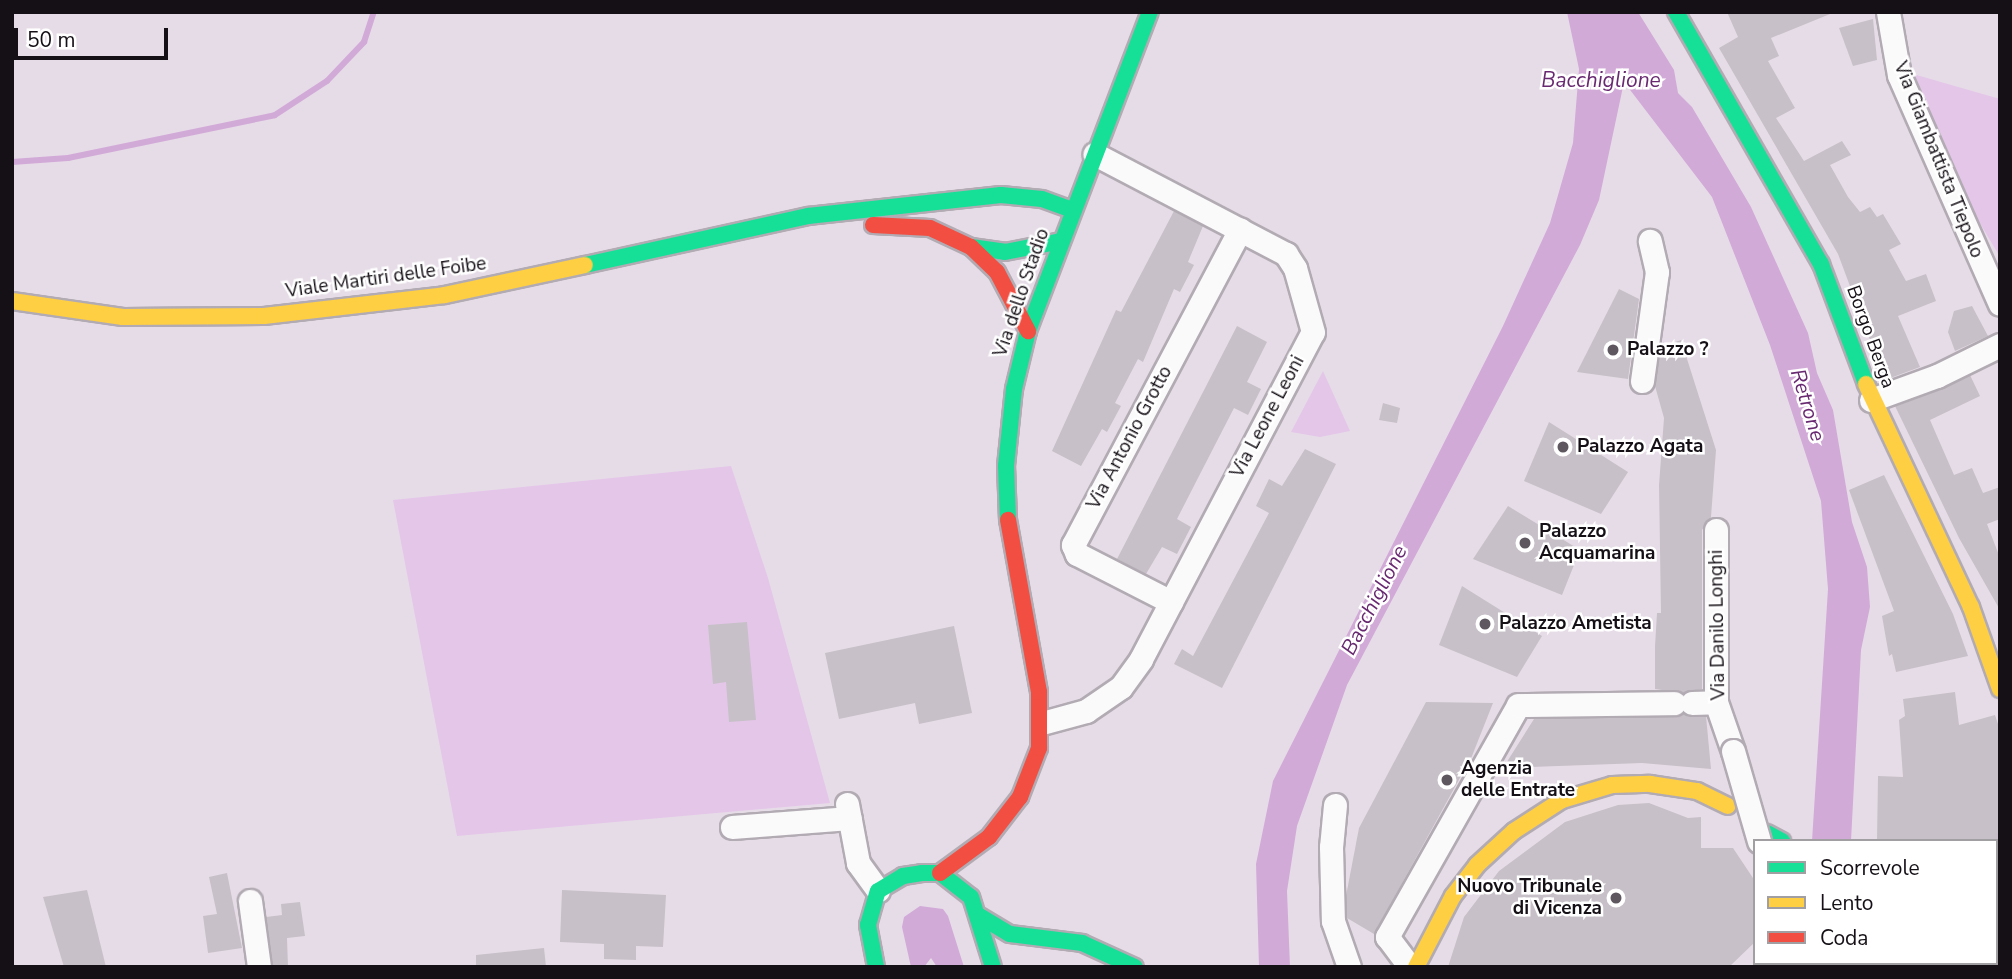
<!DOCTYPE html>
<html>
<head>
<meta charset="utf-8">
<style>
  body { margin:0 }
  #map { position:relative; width:2012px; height:979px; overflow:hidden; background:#e6dce7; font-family:"Nunito Sans",sans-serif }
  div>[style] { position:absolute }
  .green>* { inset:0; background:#e4c6e9 }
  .water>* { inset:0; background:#d2aad8 }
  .stream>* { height:6px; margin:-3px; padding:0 3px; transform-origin:3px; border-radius:3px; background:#d2aad8 }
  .building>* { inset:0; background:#c7c0c8 }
  .secondary-tunnel>* { height:33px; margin-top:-16.5px; transform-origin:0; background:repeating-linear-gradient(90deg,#c7bdc8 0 33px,transparent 0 50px) }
  .roads { filter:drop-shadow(2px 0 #b2abb3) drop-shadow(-2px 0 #b2abb3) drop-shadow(0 2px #b2abb3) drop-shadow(0 -2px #b2abb3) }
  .street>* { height:23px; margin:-11.5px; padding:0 11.5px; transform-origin:11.5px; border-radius:11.5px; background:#fbfafb }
  .fast>* { height:16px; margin:-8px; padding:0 8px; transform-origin:8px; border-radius:8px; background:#16e098 }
  .slow>* { height:16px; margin:-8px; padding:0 8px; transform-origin:8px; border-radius:8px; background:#ffcf43 }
  .jam>* { height:16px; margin:-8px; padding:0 8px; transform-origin:8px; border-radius:8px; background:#f24e42 }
  .bridges { filter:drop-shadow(2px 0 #b2abb3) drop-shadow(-2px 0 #b2abb3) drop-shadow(0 2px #b2abb3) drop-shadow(0 -2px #b2abb3) }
  .street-bridge>* { height:23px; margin:-11.5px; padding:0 11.5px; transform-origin:11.5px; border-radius:11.5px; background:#fbfafb }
  .dots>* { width:19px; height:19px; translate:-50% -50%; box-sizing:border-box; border:4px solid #fff; border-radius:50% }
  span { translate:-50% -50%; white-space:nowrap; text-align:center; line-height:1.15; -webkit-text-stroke:5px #fff; paint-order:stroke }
  .street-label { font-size:19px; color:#151016 }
  .poi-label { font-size:19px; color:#151016; font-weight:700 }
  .left { translate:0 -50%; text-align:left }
  .right { translate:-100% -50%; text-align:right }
  .water-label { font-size:21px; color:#682971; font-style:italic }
  .frame { position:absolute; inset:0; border:14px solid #151016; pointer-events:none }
  .legend { position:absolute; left:1753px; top:839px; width:245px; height:126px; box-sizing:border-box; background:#fff; border:2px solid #a19fa2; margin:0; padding:9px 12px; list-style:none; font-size:21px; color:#151016 }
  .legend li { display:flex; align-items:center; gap:14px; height:35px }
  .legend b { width:35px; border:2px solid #a19fa2 }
  .scale { position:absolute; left:14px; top:28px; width:154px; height:32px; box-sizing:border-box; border:4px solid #151016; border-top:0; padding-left:9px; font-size:21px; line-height:24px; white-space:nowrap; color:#151016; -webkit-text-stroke:5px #fff; paint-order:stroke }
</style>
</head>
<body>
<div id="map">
  <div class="green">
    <i style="clip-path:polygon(1906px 72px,2000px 99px,2000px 257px,1958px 186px)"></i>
    <i style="clip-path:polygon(1323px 371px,1350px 431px,1320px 437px,1291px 432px)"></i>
    <i style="clip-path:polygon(731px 466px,768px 578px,830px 803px,457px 836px,393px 500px)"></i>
  </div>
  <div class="water">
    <i style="clip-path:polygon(1567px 12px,1638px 12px,1674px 70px,1678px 93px,1692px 107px,1751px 207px,1808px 333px,1817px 373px,1833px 410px,1852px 522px,1867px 567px,1870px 607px,1861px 650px,1851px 841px,1812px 841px,1828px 589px,1821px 501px,1770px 345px,1712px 197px,1624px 82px,1599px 200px,1580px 245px,1347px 685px,1297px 826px,1287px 891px,1290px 967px,1259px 967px,1256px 864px,1273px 781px,1503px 326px,1550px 223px,1573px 143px,1579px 69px)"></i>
    <i style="clip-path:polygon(920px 906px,943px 909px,948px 916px,964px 967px,937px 967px,931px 958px,924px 967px,911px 967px,902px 927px,904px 917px)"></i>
  </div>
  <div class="stream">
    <i style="left:12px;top:162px;width:56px;rotate:-4.1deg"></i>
    <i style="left:68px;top:158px;width:211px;rotate:-11.7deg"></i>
    <i style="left:275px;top:115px;width:62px;rotate:-33.2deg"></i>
    <i style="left:327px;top:81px;width:54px;rotate:-46.5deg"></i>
    <i style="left:364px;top:42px;width:32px;rotate:-72deg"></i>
  </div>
  <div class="building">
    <i style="clip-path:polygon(1727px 12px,1835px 12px,1771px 38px,1779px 56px,1768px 61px,1795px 108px,1776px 118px,1804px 161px,1842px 141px,1851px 155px,1830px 165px,1848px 197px,1860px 212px,1870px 207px,1877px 217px,1883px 214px,1901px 244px,1889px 250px,1906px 281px,1926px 274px,1936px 301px,1898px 316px,1920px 367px,1885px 380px,1838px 254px,1719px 48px,1738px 37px)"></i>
    <i style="clip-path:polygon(1873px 19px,1877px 60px,1853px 66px,1839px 28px)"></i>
    <i style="clip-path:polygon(1174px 211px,1203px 226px,1188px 262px,1194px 265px,1180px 292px,1174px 289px,1143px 362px,1138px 359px,1115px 403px,1121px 406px,1107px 432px,1102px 429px,1081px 466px,1052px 451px,1116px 310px,1121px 312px)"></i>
    <i style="clip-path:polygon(1619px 289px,1639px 299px,1628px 379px,1577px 372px)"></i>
    <i style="clip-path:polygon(1972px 306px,1988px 336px,1955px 351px,1948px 332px,1954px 311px)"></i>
    <i style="clip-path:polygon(1237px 326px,1267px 342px,1247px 382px,1261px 389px,1248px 415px,1234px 408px,1198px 478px,1177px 519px,1191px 527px,1177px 554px,1162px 547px,1146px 574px,1117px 559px)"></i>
    <i style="clip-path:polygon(1681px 340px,1716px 450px,1711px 517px,1702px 530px,1702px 689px,1683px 693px,1655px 689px,1655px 646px,1657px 613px,1661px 613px,1659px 485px,1664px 418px,1655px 386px,1661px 347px)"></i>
    <i style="clip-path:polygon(1970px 375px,1980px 396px,1930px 420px,1954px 475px,1972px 468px,1983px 493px,2000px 487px,2000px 519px,1987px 524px,2000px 558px,2000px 610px,1959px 538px,1895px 406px)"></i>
    <i style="clip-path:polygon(1383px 403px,1400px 408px,1397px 423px,1379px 420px)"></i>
    <i style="clip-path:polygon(1549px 422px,1628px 472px,1601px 514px,1524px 481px)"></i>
    <i style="clip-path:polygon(1305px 449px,1336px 464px,1222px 688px,1174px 664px,1182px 649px,1193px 656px,1269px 513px,1256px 506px,1269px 479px,1282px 486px)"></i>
    <i style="clip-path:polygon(1884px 475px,1953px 614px,1968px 656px,1896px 672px,1892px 654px,1889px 656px,1882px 616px,1894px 611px,1849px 490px)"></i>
    <i style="clip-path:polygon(1508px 506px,1580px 550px,1562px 595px,1473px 559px)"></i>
    <i style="clip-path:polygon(1462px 586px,1542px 636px,1517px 677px,1439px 645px)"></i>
    <i style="clip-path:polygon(747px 622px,756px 720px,729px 722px,726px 682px,713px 684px,708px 625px)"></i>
    <i style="clip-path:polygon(954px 626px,972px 713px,919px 724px,915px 703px,839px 719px,825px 653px)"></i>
    <i style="clip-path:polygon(1955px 692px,1959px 725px,1995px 715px,2000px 730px,2000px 841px,1877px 841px,1878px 776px,1903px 777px,1899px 720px,1905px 716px,1903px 699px)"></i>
    <i style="clip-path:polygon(1426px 702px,1493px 703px,1472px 756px,1374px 934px,1347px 918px,1346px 896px,1359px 828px)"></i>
    <i style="clip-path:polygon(1683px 713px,1706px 716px,1711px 769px,1642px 763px,1503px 768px,1534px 719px)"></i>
    <i style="clip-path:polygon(1649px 803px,1688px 818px,1701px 817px,1701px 848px,1733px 848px,1755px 881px,1755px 942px,1729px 967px,1448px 967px,1464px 917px,1499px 871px,1565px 822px,1618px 805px)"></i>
    <i style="clip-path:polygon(227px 873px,242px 948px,208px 953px,203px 916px,217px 914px,209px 877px)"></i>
    <i style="clip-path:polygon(87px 890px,106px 967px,64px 967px,43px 897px)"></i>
    <i style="clip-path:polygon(562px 890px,666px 895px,663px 947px,636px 946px,636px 960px,604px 959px,604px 944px,560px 942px)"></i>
    <i style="clip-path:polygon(300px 902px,305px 936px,287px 938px,288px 967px,273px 967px,266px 917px,282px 915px,281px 904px)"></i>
    <i style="clip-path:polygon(544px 948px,546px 967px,476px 967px,476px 955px)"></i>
  </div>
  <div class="secondary-tunnel">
    <i style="left:1996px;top:849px;width:4px"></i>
  </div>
  <div class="roads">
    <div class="street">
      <i style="left:1888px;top:12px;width:64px;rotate:80.1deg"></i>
      <i style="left:1899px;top:75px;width:250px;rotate:66.2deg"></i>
      <i style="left:1642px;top:381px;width:110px;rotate:-82.2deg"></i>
      <i style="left:1657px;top:272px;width:32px;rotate:-103deg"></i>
      <i style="left:1871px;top:400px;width:70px;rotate:-20deg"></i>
      <i style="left:1937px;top:376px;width:70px;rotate:-26.2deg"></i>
      <i style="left:1716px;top:530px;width:172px;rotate:90deg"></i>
      <i style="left:1716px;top:702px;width:52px;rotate:70.9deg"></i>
      <i style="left:1171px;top:602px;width:106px;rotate:-152.9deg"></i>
      <i style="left:1077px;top:554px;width:10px;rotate:-114deg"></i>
      <i style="left:1073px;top:545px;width:357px;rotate:-62.1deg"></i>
      <i style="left:1692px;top:703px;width:24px;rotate:-2deg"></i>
      <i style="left:1042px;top:723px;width:46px;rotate:-15.3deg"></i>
      <i style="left:1086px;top:711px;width:42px;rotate:-34.4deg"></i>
      <i style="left:1121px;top:687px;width:34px;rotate:-54deg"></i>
      <i style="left:1141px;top:659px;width:369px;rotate:-62.3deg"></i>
      <i style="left:1313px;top:332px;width:66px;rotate:-105.7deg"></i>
      <i style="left:1295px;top:268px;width:17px;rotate:-123deg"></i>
      <i style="left:1286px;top:254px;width:216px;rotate:-152.4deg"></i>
      <i style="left:847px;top:804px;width:60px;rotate:79.4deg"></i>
      <i style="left:858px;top:863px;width:34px;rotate:54deg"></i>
      <i style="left:1335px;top:805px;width:42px;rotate:95.4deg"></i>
      <i style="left:1331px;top:847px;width:74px;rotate:88.5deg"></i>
      <i style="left:1333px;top:921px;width:49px;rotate:70.8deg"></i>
      <i style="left:732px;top:827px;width:118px;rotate:-4.4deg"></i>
      <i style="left:250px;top:901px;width:67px;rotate:82.2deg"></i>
      <i style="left:1410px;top:967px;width:38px;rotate:-127deg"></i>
      <i style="left:1387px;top:937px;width:266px;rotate:-60.5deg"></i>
      <i style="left:1518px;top:705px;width:156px;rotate:-0.7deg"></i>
      <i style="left:1777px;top:967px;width:4px;rotate:-90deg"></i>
      <i style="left:1870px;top:967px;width:4px;rotate:-90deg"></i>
    </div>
    <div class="fast">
      <i style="left:1676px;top:12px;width:291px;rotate:60.1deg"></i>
      <i style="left:1821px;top:264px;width:128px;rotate:69.4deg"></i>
      <i style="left:971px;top:247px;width:34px;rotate:8deg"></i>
      <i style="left:1005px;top:252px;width:57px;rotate:-11.1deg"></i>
      <i style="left:585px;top:265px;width:228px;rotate:-12.4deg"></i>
      <i style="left:808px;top:216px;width:194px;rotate:-6.2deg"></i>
      <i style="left:1001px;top:195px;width:41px;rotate:5.6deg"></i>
      <i style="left:1042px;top:199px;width:33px;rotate:20deg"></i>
      <i style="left:1008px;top:520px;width:54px;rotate:-92.1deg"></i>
      <i style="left:1006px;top:466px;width:77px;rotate:-84.1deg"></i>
      <i style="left:1014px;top:389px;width:60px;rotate:-76.4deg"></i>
      <i style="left:1028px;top:331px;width:342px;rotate:-69.1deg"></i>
      <i style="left:1767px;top:833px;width:17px;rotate:28deg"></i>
      <i style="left:978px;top:915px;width:37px;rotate:31deg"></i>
      <i style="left:1010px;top:934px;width:73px;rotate:7.1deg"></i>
      <i style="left:1082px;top:943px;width:58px;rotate:24.4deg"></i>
      <i style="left:876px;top:967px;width:43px;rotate:-100.8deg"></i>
      <i style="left:868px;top:925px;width:35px;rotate:-74deg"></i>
      <i style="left:878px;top:891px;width:29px;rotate:-31deg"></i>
      <i style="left:903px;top:876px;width:19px;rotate:-9deg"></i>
      <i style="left:922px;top:873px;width:18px"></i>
      <i style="left:940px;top:873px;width:39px;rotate:38deg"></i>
      <i style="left:971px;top:897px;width:73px;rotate:72.6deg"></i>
    </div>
    <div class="slow">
      <i style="left:12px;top:301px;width:112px;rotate:8.2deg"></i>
      <i style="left:123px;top:317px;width:141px;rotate:-0.4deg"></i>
      <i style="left:264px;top:316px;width:182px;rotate:-6.6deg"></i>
      <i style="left:445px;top:295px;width:143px;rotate:-12.1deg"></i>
      <i style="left:1866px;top:384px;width:246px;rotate:64.8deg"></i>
      <i style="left:1971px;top:607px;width:87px;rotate:70.5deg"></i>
      <i style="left:1416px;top:967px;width:80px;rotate:-62.5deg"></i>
      <i style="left:1453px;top:896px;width:39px;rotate:-52deg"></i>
      <i style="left:1477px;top:865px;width:50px;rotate:-42.6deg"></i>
      <i style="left:1514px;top:831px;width:57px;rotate:-32.9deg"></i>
      <i style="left:1562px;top:800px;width:52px;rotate:-16.7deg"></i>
      <i style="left:1612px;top:785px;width:38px;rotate:-2deg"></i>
      <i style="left:1650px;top:784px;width:48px;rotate:8.5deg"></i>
      <i style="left:1697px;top:791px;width:34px;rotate:26deg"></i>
    </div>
    <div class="jam">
      <i style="left:873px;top:225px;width:57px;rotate:3deg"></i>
      <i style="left:930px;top:228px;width:45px;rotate:24.9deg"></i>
      <i style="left:971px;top:247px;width:36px;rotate:44deg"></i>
      <i style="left:997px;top:272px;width:67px;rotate:62.3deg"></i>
      <i style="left:940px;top:873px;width:61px;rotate:-36.3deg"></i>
      <i style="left:989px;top:837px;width:51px;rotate:-52.2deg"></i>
      <i style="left:1020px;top:797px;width:53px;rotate:-68.8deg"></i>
      <i style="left:1039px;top:748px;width:56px;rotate:-90deg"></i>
      <i style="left:1039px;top:692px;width:175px;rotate:-100.2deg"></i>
    </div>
  </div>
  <div class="bridges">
    <div class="street-bridge">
      <i style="left:1733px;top:751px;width:94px;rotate:73.9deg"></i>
    </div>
  </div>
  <div class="dots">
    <i style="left:1613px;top:350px;background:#5e575f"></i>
    <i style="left:1563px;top:447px;background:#5e575f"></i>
    <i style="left:1525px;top:543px;background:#5e575f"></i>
    <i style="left:1485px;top:624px;background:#5e575f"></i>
    <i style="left:1447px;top:780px;background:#5e575f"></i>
    <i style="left:1616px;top:898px;background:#5e575f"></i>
  </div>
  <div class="street-label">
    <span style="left:1938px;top:160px;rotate:68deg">Via Giambattista Tiepolo</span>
    <span style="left:386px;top:278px;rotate:-8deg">Viale Martiri delle Foibe</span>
    <span style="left:1022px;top:293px;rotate:-71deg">Via dello Stadio</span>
    <span style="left:1870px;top:337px;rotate:70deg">Borgo Berga</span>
    <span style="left:1268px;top:417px;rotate:-62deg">Via Leone Leoni</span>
    <span style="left:1130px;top:438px;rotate:-62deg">Via Antonio Grotto</span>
    <span style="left:1718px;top:625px;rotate:-91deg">Via Danilo Longhi</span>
  </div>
  <div class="poi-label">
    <span class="left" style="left:1627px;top:350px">Palazzo ?</span>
    <span class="left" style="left:1577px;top:447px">Palazzo Agata</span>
    <span class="left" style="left:1539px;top:543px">Palazzo<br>Acquamarina</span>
    <span class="left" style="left:1499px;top:624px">Palazzo Ametista</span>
    <span class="left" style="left:1461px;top:780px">Agenzia<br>delle Entrate</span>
    <span class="right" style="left:1602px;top:898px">Nuovo Tribunale<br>di Vicenza</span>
  </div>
  <div class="water-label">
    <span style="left:1601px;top:80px">Bacchiglione</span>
    <span style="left:1808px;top:405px;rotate:73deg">Retrone</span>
    <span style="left:1374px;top:600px;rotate:-63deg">Bacchiglione</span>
  </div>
  <div class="frame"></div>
  <ul class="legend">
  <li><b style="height:9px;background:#16e098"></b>Scorrevole</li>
  <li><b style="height:9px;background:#ffcf43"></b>Lento</li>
  <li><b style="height:9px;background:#f24e42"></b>Coda</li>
  </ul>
  <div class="scale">50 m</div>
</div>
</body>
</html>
